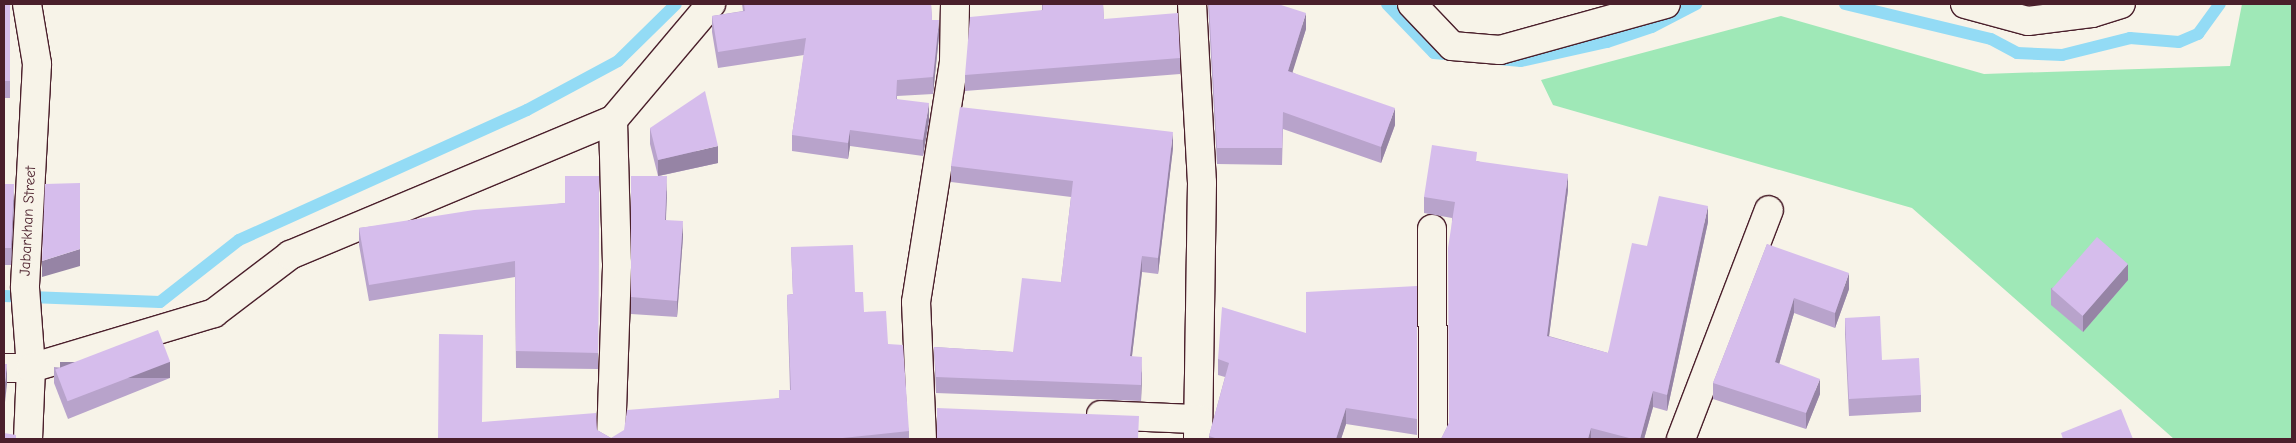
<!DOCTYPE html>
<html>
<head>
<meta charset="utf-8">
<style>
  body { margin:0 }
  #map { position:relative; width:2296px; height:443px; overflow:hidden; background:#f7f3e8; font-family:"Comic Neue",sans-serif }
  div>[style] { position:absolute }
  .green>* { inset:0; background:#9fe8b7 }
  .stream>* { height:12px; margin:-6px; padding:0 6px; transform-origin:6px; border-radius:6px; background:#93dbf5 }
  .roads { filter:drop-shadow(1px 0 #4a1f2b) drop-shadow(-1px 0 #4a1f2b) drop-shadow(0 1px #4a1f2b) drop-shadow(0 -1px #4a1f2b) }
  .street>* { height:28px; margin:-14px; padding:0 14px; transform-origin:14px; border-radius:14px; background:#f7f3e8 }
  .wall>* { inset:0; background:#b8a3cb; transform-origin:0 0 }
  .shaded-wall>* { inset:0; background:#9684a5; transform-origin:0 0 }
  .building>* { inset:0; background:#d6bdec; transform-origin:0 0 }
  span { translate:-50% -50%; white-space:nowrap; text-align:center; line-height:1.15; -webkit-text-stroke:4px #f7f3e8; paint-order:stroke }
  .street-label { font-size:15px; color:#4a1f2b }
  .frame { position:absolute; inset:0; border:5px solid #4a1f2b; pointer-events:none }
</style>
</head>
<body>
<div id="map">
  <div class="green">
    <i style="clip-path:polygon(2242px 4px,2292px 4px,2292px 439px,2174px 439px,1912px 208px,1553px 105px,1541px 80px,1781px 16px,1984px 74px,2230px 66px)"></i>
  </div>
  <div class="stream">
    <i style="left:1387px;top:4px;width:68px;rotate:46.2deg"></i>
    <i style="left:1434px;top:53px;width:22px;rotate:5deg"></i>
    <i style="left:1845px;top:4px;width:150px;rotate:13.5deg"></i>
    <i style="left:1991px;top:39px;width:30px;rotate:28deg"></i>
    <i style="left:2017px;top:53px;width:45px;rotate:2.5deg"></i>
    <i style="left:2062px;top:55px;width:70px;rotate:-14deg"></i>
    <i style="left:2130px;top:38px;width:49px;rotate:4.7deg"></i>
    <i style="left:2179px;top:42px;width:21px;rotate:-23deg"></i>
    <i style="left:2198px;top:34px;width:37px;rotate:-54deg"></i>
    <i style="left:1499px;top:59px;width:22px;rotate:5deg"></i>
    <i style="left:1521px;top:61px;width:88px;rotate:-12.5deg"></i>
    <i style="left:1607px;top:42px;width:47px;rotate:-18.4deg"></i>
    <i style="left:1652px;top:27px;width:50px;rotate:-27.6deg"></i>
    <i style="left:4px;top:296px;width:156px;rotate:2.2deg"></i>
    <i style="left:160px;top:302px;width:100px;rotate:-38.1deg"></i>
    <i style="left:239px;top:240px;width:316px;rotate:-24.3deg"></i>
    <i style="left:527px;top:110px;width:103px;rotate:-28.3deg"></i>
    <i style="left:618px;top:61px;width:81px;rotate:-44.5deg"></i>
  </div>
  <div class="roads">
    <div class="street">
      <i style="left:27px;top:4px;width:61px;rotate:80.5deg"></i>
      <i style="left:37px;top:64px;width:224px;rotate:93.1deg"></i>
      <i style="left:25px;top:288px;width:80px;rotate:85.7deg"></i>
      <i style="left:31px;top:368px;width:71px;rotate:92.4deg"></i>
      <i style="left:1192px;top:4px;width:179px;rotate:86.8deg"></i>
      <i style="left:1202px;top:183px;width:256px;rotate:90.9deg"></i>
      <i style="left:1412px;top:4px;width:58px;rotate:46.4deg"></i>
      <i style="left:1452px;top:46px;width:48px;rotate:4.8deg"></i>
      <i style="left:1500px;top:50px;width:172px;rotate:-15.5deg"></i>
      <i style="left:1965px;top:4px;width:65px;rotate:15.1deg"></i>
      <i style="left:2028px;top:21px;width:64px;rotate:-7.1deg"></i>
      <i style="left:2092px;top:13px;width:30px;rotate:-17deg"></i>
      <i style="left:1432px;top:229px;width:210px;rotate:89.7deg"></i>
      <i style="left:4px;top:368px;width:27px"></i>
      <i style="left:31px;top:368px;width:191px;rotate:-16.7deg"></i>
      <i style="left:214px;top:313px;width:96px;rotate:-37.3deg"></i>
      <i style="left:290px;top:255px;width:350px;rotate:-22.7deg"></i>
      <i style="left:613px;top:120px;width:152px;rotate:-49.8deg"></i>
      <i style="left:1101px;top:415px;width:97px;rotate:2.4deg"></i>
      <i style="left:611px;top:439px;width:175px;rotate:-88deg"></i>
      <i style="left:617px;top:264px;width:144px;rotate:-91.6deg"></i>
      <i style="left:922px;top:439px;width:137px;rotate:-92.5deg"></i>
      <i style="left:916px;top:302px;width:244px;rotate:-81deg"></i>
      <i style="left:954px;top:61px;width:57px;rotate:-89deg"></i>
      <i style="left:1681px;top:439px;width:245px;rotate:-69deg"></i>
    </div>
  </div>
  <div class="wall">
    <i style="left:4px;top:4px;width:6px;height:94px"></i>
    <i style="clip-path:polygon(742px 4px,931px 4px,932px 20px,939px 36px,933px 94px,897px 96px,897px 99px,929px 120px,923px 156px,850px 146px,848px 159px,792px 151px,792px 135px,804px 55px,718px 68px,712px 32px,712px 16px,743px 11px)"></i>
    <i style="clip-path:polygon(1042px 4px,1103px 4px,1104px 19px,1180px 58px,1180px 74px,965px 91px,965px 75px,1042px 10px)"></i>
    <i style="clip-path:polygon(1208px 4px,1278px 4px,1306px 29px,1292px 72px,1395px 125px,1381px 163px,1283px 129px,1282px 165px,1217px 164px)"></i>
    <i style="clip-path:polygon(650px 128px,718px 163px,659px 176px,667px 192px,666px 220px,683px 237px,677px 317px,631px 314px,631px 176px,658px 176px,650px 144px)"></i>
    <i style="clip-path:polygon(1173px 148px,1158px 274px,1142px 272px,1132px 356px,1142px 373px,1141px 401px,936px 393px,934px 347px,1013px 352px,1061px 282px,1071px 197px,951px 182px,951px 166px)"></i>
    <i style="clip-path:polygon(1477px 161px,1568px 190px,1549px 336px,1608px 353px,1647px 246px,1708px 222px,1667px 411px,1653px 407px,1644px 439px,1441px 439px,1449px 423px,1452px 218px,1424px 213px,1424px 197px)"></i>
    <i style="clip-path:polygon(599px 176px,598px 369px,516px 368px,515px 277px,369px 301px,359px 245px,359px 228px,565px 203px)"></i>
    <i style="clip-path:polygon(4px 184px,14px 201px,11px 265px,4px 265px)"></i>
    <i style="clip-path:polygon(1767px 244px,1849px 289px,1835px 328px,1794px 313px,1779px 364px,1820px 394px,1806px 429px,1713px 399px,1713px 383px)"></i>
    <i style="clip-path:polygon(791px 247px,855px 292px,864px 312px,888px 344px,909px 431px,909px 439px,438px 439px,482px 422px,597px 430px,611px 438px,779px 398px,790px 390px,787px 295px,793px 294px)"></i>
    <i style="clip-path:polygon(2128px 280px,2083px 332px,2051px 305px,2051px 288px)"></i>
    <i style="clip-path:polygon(1417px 286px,1417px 435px,1346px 424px,1341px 439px,1209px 439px,1209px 436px,1225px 377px,1218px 375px,1218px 359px,1306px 333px)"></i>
    <i style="clip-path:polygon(1845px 318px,1882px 360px,1921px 395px,1921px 412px,1849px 416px,1845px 334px)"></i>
    <i style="clip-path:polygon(54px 367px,170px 378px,68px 419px,54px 383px)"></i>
  </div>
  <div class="shaded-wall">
    <i style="clip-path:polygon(1306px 13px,1306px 29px,1288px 87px,1288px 71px)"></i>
    <i style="clip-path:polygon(939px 20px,939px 36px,933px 94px,933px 77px)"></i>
    <i style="clip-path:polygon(929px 103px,929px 120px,923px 156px,923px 140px)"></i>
    <i style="clip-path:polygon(1395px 108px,1395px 125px,1381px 163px,1381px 147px)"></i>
    <i style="clip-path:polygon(850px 130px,850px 146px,848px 159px,848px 143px)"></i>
    <i style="clip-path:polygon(1173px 132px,1173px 148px,1158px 274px,1158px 258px)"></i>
    <i style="clip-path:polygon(718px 146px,718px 163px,658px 176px,658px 160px)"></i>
    <i style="clip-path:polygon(1568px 174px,1568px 190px,1547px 352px,1547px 336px)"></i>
    <i style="clip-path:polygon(667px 176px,667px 192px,665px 236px,665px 220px)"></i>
    <i style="clip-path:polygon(14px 184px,14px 201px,11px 265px,11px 248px)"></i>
    <i style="clip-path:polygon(1708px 206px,1708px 222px,1667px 411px,1667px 395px)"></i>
    <i style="clip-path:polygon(683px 221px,683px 237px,677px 317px,677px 301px)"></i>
    <i style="clip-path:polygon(80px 249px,80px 266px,42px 277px,42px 261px)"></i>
    <i style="clip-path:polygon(1142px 256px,1142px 272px,1130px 372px,1130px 356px)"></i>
    <i style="clip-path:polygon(2128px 264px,2128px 280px,2083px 332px,2083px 315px)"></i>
    <i style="clip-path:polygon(1849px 273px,1849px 289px,1835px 328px,1835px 313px)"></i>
    <i style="clip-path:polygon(1794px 298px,1794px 313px,1775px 378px,1775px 362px)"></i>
    <i style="clip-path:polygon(1142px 357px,1142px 373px,1141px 401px,1141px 385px)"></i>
    <i style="left:170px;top:362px;width:16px;height:110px;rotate:90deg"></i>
    <i style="clip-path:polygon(7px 364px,7px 384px,4px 411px,4px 392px)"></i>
    <i style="clip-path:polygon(1820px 379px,1820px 394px,1806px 429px,1806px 413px)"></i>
    <i style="clip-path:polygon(1653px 391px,1653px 407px,1644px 439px,1640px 439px)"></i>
    <i style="clip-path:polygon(1346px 408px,1346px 424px,1341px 439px,1336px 439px)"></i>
    <i style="clip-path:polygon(1591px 428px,1591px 439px,1588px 439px)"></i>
  </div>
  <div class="building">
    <i style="left:4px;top:4px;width:6px;height:77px"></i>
    <i style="clip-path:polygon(744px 4px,931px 4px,932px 20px,939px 20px,933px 77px,897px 80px,896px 99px,929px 103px,923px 140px,850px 130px,848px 143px,792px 135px,806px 38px,718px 52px,712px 16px,745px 11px)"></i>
    <i style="clip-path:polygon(1043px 4px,1103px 4px,1104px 19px,1178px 13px,1180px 58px,965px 75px,970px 17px,1043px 10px)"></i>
    <i style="clip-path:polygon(1209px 4px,1278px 4px,1306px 13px,1288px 71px,1395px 108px,1381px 147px,1283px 112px,1282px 148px,1217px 148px)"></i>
    <i style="clip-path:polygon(705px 91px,718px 146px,658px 160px,650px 128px)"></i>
    <i style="clip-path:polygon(960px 107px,1173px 132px,1158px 258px,1142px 256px,1130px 356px,1142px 357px,1141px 385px,936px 377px,934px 347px,1013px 352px,1022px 278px,1061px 282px,1073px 181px,951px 166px)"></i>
    <i style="clip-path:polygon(1432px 145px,1477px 152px,1476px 161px,1568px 174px,1547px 336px,1608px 353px,1632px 243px,1647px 246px,1659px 196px,1708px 206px,1667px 395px,1653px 391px,1640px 439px,1633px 439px,1591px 428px,1588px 439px,1441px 439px,1449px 423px,1448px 248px,1455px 202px,1424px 197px)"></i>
    <i style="clip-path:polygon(565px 176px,599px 176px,598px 353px,516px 351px,515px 261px,369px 285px,359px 228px,474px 210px,565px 203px)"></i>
    <i style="clip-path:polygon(631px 176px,667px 176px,665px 220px,683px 221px,677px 301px,631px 297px)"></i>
    <i style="clip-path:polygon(80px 183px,80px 249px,42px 261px,45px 184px)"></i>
    <i style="clip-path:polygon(4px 184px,14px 184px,11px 248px,4px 248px)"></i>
    <i style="left:2097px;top:237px;width:41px;height:69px;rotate:41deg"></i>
    <i style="clip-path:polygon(1767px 244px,1849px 273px,1835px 313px,1794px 298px,1775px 362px,1820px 379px,1806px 413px,1713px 383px)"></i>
    <i style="clip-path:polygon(853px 245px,855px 292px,863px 292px,864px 312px,886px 311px,888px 344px,903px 345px,909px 431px,833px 439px,438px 439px,439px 334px,483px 335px,482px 422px,596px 413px,597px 430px,611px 438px,624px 430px,627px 410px,779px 398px,779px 390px,791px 390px,787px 295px,793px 294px,791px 247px)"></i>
    <i style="clip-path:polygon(1417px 286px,1417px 419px,1346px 408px,1336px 439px,1218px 439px,1209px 436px,1229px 363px,1218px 359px,1222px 307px,1306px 333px,1306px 292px)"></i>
    <i style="clip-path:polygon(1880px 316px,1882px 360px,1919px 358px,1921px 395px,1849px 399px,1845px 318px)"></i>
    <i style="left:158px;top:330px;width:34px;height:110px;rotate:69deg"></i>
    <i style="clip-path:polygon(4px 364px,7px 364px,4px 392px)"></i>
    <i style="clip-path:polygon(937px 408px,1139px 416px,1138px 439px,937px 439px)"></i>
    <i style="clip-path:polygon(2121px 409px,2133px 439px,2063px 439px,2061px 433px)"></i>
    <i style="clip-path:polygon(4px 433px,16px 435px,16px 439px,4px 439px)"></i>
  </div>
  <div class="street-label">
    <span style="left:28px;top:221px;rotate:-87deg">Jabarkhan Street</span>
  </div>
  <div class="frame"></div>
</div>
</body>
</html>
